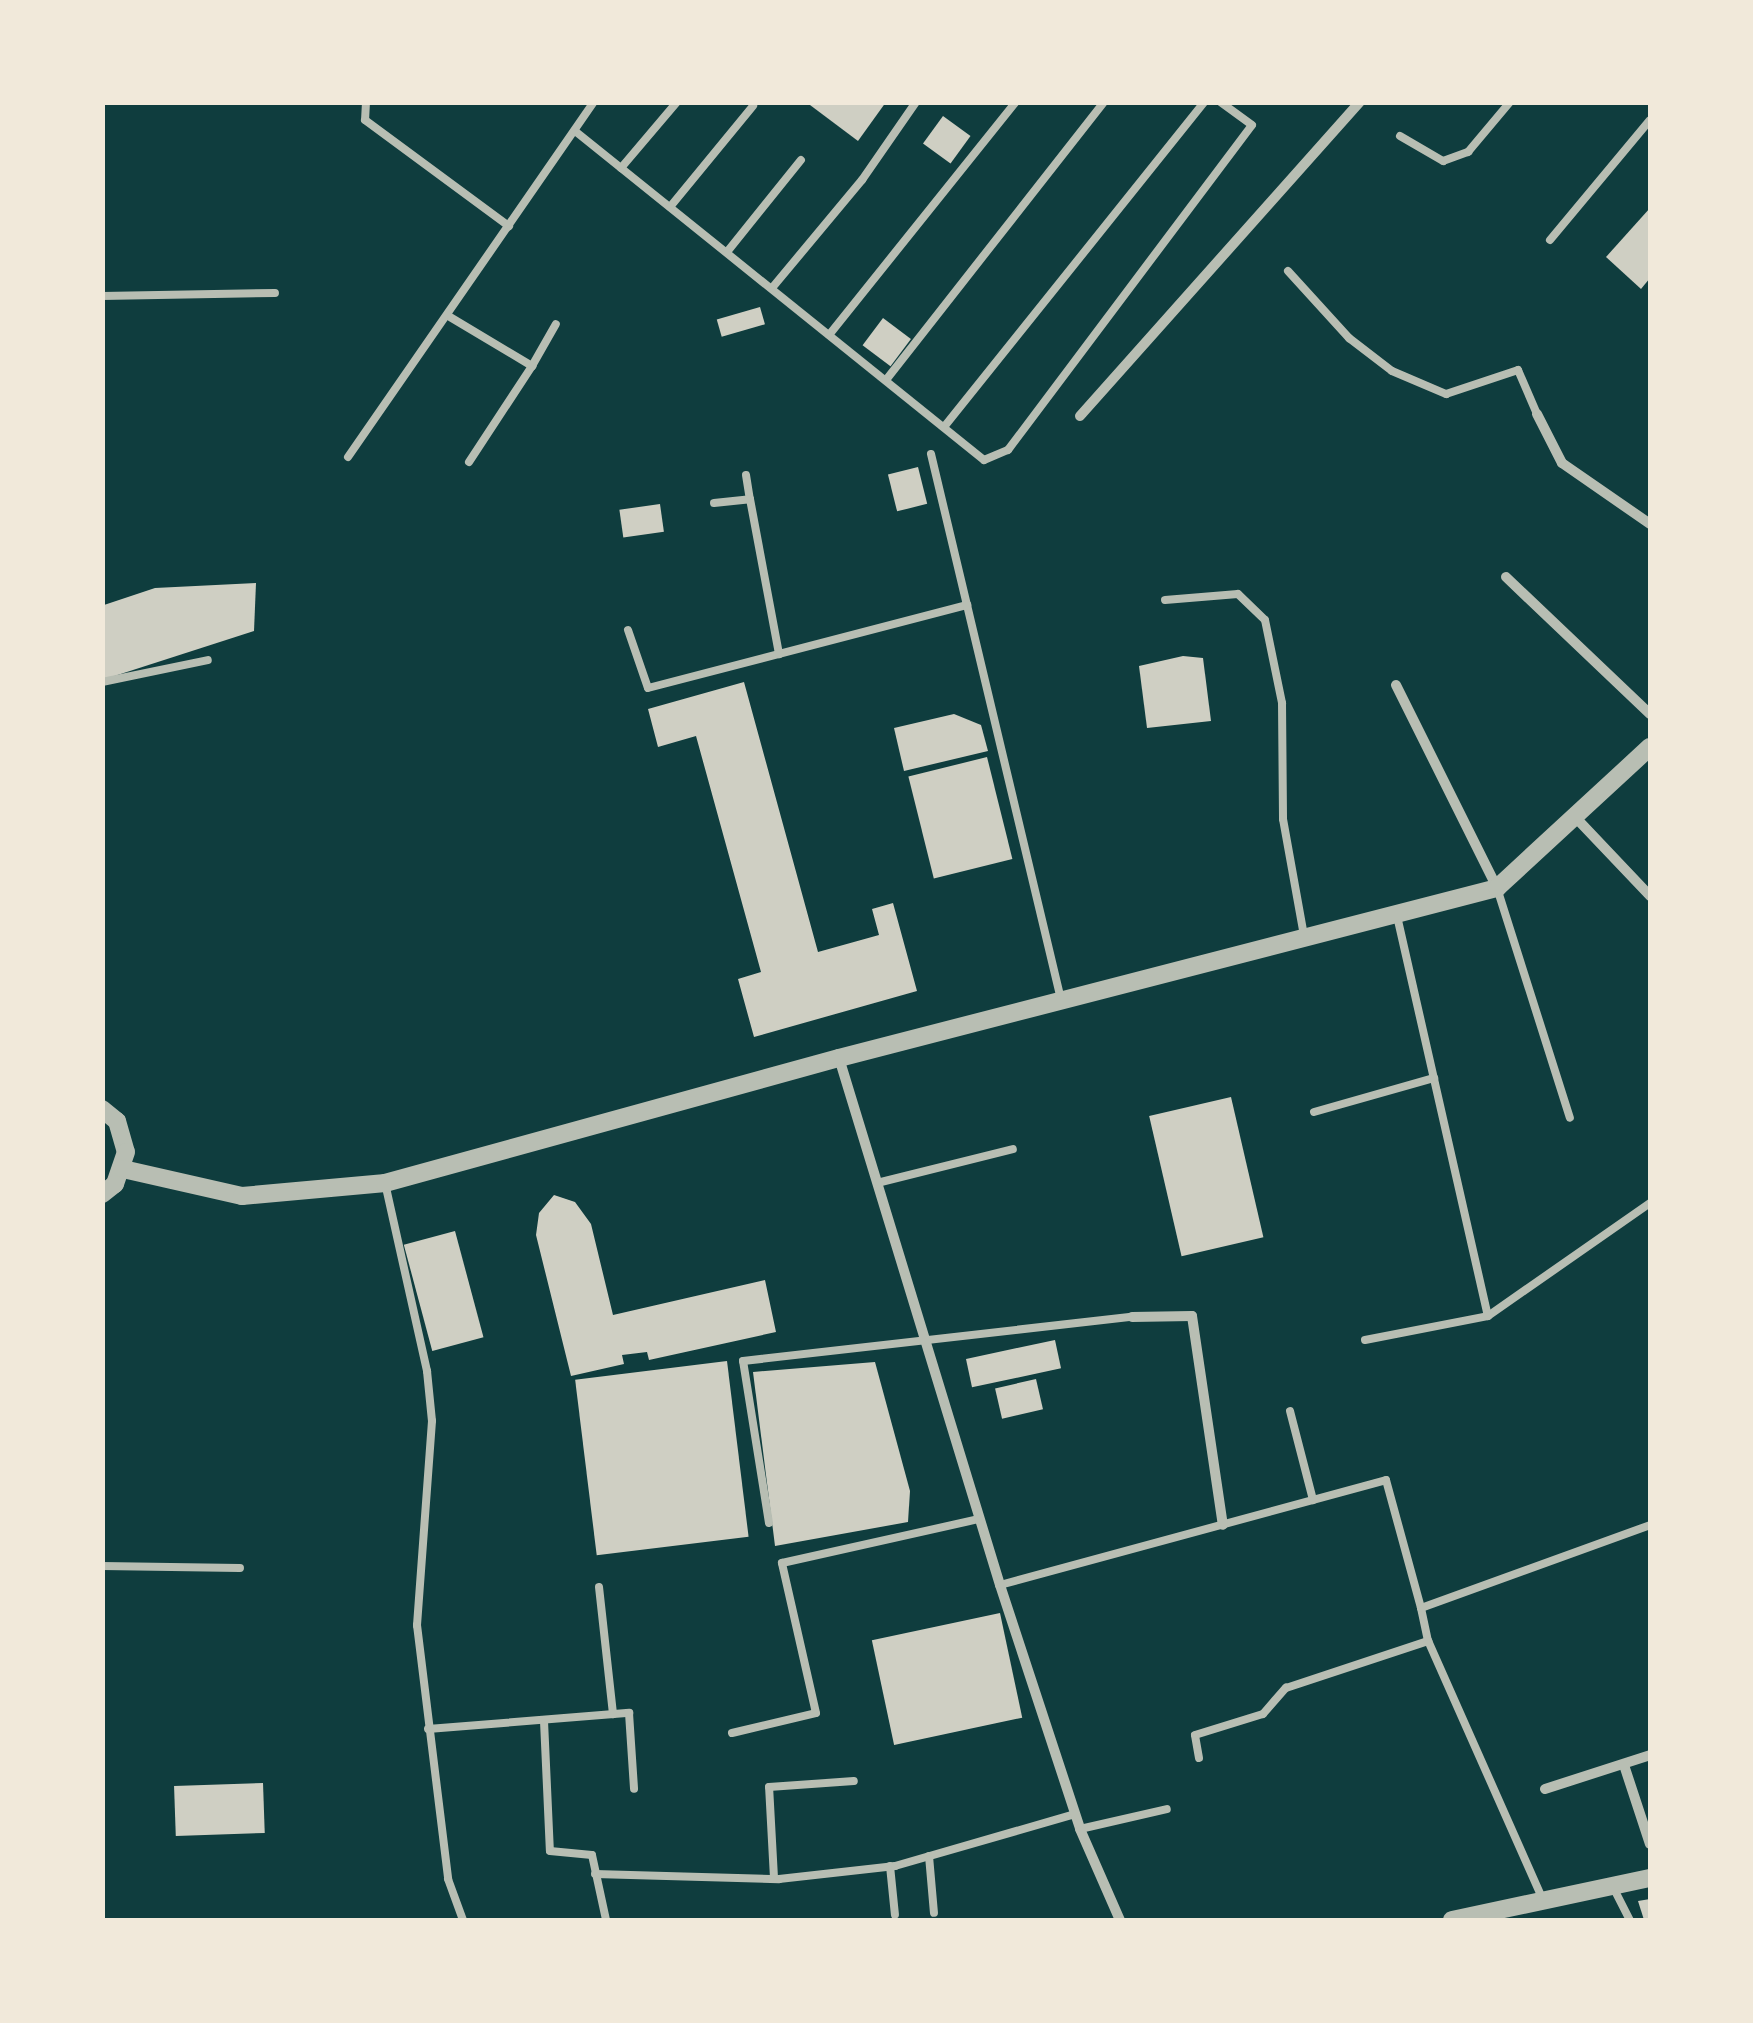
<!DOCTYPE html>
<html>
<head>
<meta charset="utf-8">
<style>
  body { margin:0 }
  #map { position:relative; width:1753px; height:2023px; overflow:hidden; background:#0f3d3e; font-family:"Roboto Condensed",sans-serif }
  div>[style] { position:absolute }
  .building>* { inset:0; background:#cfcfc3; transform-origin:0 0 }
  .service>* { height:8px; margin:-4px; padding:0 4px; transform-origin:4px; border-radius:4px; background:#b8beb3 }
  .minor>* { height:10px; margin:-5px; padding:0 5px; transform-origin:5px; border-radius:5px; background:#b8beb3 }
  .tertiary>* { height:18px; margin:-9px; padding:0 9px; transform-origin:9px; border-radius:9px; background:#b8beb3 }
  span { translate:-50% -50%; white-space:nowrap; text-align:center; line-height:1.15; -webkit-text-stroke:8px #f1e9da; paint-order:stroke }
  .frame { position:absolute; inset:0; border:105px solid #f1e9da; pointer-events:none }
</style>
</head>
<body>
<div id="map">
  <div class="building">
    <i style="clip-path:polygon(806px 102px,886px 102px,858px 141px)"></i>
    <i style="left:943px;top:116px;width:34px;height:34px;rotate:36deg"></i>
    <i style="clip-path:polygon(1650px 208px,1650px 278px,1641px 289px,1606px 257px)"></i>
    <i style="left:760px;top:307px;width:18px;height:45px;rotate:74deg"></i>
    <i style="left:883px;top:318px;width:35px;height:34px;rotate:37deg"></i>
    <i style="left:918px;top:467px;width:38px;height:31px;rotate:76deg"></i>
    <i style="left:660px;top:504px;width:28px;height:41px;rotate:82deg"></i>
    <i style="clip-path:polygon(256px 583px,254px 631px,102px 680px,104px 605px,155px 588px)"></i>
    <i style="clip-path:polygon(1183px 656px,1203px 658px,1211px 721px,1147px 728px,1139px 666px)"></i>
    <i style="clip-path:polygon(744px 682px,818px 952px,879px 935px,872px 909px,893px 903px,917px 991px,754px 1037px,738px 979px,761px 972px,696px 736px,658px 747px,648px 709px)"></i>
    <i style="clip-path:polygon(954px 714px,981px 725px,988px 751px,904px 771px,894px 728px)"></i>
    <i style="left:987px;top:757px;width:105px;height:81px;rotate:76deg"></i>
    <i style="left:1231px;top:1097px;width:144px;height:84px;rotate:77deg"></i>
    <i style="clip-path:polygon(554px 1195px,575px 1202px,591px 1224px,613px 1315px,765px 1280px,776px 1332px,649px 1360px,647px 1352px,622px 1355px,624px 1364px,571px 1376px,536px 1235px,539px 1213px)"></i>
    <i style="left:455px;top:1231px;width:110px;height:53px;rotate:75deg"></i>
    <i style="left:1055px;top:1340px;width:29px;height:91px;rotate:78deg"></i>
    <i style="left:727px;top:1361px;width:177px;height:153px;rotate:83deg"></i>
    <i style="clip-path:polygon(875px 1362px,910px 1491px,908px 1522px,775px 1546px,753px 1372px)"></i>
    <i style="left:1036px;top:1379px;width:31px;height:42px;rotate:77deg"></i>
    <i style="left:1000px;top:1613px;width:107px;height:131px;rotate:78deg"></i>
    <i style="left:263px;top:1783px;width:50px;height:89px;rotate:88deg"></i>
    <i style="clip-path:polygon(1650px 1899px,1650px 1920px,1644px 1920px,1638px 1901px)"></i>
  </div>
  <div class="service">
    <i style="left:366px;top:102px;width:18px;rotate:93deg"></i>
    <i style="left:365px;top:120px;width:179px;rotate:36.4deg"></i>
    <i style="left:575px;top:131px;width:525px;rotate:38.81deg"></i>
    <i style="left:984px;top:460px;width:26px;rotate:-23deg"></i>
    <i style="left:1008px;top:450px;width:406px;rotate:-53.1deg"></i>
    <i style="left:1252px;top:125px;width:39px;rotate:-144deg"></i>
    <i style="left:1400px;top:136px;width:50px;rotate:30.2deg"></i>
    <i style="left:1443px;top:161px;width:27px;rotate:-20deg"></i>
    <i style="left:1468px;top:152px;width:65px;rotate:-50deg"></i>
    <i style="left:621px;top:168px;width:87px;rotate:-49.7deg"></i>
    <i style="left:670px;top:207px;width:131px;rotate:-50.6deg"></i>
    <i style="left:1550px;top:240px;width:156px;rotate:-50.2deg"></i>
    <i style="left:727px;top:252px;width:118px;rotate:-51.2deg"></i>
    <i style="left:1288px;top:271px;width:91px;rotate:47.7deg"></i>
    <i style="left:1349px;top:338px;width:54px;rotate:37.5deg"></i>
    <i style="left:1392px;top:371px;width:59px;rotate:23.1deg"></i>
    <i style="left:1446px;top:394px;width:76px;rotate:-18.4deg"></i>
    <i style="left:1518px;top:370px;width:48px;rotate:66.6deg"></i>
    <i style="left:772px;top:288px;width:141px;rotate:-50.2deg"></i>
    <i style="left:862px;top:180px;width:95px;rotate:-55.3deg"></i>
    <i style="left:102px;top:296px;width:173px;rotate:-1deg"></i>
    <i style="left:450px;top:317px;width:96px;rotate:30.9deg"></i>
    <i style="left:532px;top:366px;width:48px;rotate:-60.3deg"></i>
    <i style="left:829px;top:335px;width:299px;rotate:-51.3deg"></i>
    <i style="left:886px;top:380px;width:353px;rotate:-51.9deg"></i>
    <i style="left:944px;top:427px;width:416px;rotate:-51.3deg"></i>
    <i style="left:931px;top:454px;width:155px;rotate:76.6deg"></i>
    <i style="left:348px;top:457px;width:432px;rotate:-55.3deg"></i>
    <i style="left:469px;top:462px;width:115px;rotate:-56.7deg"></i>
    <i style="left:746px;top:475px;width:24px;rotate:81deg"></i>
    <i style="left:714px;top:503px;width:36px;rotate:-6deg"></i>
    <i style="left:750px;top:499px;width:158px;rotate:79.4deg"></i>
    <i style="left:1165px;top:600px;width:73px;rotate:-4.7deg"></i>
    <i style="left:1238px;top:594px;width:37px;rotate:44deg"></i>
    <i style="left:1265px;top:620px;width:85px;rotate:78.4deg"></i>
    <i style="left:1282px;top:703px;width:116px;rotate:89.5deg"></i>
    <i style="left:1283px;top:819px;width:119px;rotate:79.8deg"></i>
    <i style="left:628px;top:630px;width:61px;rotate:71deg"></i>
    <i style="left:648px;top:688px;width:330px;rotate:-14.6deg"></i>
    <i style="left:967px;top:605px;width:407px;rotate:76.6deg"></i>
    <i style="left:102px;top:682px;width:108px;rotate:-11.7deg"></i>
    <i style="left:1497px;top:888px;width:241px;rotate:72.4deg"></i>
    <i style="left:1397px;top:916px;width:410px;rotate:77.2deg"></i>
    <i style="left:1314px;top:1112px;width:125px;rotate:-15.8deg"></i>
    <i style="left:385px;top:1183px;width:193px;rotate:77.4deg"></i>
    <i style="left:427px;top:1371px;width:50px;rotate:84.3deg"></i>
    <i style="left:432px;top:1421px;width:205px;rotate:94.2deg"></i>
    <i style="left:417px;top:1625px;width:256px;rotate:83deg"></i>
    <i style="left:448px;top:1879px;width:44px;rotate:69.9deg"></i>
    <i style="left:877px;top:1183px;width:140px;rotate:-14deg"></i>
    <i style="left:1365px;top:1340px;width:125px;rotate:-11deg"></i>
    <i style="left:1488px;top:1316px;width:198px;rotate:-34.9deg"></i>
    <i style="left:1290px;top:1411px;width:92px;rotate:75.5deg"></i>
    <i style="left:769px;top:1523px;width:164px;rotate:-99.1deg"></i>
    <i style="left:743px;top:1361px;width:391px;rotate:-6.5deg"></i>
    <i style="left:102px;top:1566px;width:138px;rotate:0.8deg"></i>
    <i style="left:1000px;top:1585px;width:400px;rotate:-15.2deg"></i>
    <i style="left:1386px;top:1480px;width:133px;rotate:74.7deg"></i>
    <i style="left:599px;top:1587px;width:128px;rotate:83.7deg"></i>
    <i style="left:544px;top:1721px;width:130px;rotate:87.4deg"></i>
    <i style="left:550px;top:1851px;width:42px;rotate:5.4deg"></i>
    <i style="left:592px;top:1855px;width:66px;rotate:77.8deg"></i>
    <i style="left:428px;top:1729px;width:202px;rotate:-4.6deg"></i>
    <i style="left:629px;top:1713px;width:76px;rotate:86.2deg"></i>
    <i style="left:732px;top:1733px;width:86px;rotate:-13.4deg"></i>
    <i style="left:816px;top:1713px;width:154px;rotate:-102.8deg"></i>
    <i style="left:782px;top:1563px;width:202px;rotate:-12.6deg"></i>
    <i style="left:1199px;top:1758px;width:23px;rotate:-100deg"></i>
    <i style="left:1195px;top:1735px;width:71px;rotate:-17.2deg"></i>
    <i style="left:1263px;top:1714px;width:35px;rotate:-49deg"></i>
    <i style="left:1286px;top:1688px;width:150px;rotate:-18.3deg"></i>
    <i style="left:1080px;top:1829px;width:89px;rotate:-12.9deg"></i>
    <i style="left:929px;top:1856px;width:57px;rotate:85deg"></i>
    <i style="left:890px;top:1866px;width:49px;rotate:84.2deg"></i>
    <i style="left:595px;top:1874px;width:184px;rotate:1.6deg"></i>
    <i style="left:779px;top:1879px;width:117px;rotate:-6.4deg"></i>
    <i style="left:895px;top:1866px;width:187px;rotate:-16.1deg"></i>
    <i style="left:774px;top:1878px;width:91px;rotate:-93.1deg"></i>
    <i style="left:769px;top:1787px;width:85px;rotate:-4deg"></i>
    <i style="left:1613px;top:1887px;width:37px;rotate:63deg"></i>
    <i style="left:1543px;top:1900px;width:283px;rotate:-113.9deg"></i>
    <i style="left:1428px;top:1641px;width:34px;rotate:-102deg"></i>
    <i style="left:1421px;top:1608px;width:244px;rotate:-19.9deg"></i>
  </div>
  <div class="minor">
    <i style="left:1537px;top:414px;width:55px;rotate:63deg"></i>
    <i style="left:1562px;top:463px;width:107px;rotate:34.7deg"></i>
    <i style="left:1080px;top:416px;width:421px;rotate:-48.3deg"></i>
    <i style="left:1506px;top:577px;width:199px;rotate:43.6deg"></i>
    <i style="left:1396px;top:685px;width:227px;rotate:63.5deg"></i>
    <i style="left:1578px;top:820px;width:105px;rotate:46.5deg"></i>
    <i style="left:839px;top:1058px;width:551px;rotate:73.01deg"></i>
    <i style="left:1000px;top:1585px;width:257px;rotate:71.8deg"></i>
    <i style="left:1080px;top:1829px;width:99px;rotate:66.3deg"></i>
    <i style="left:1132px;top:1317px;width:60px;rotate:-1deg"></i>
    <i style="left:1192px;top:1316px;width:211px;rotate:81.6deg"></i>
    <i style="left:1624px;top:1765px;width:83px;rotate:71.8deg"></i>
    <i style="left:1545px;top:1789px;width:110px;rotate:-17.9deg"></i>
  </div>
  <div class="tertiary">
    <i style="left:102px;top:1109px;width:19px;rotate:39deg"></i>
    <i style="left:117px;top:1121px;width:32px;rotate:74deg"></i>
    <i style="left:126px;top:1152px;width:34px;rotate:109deg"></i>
    <i style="left:115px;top:1184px;width:16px;rotate:142deg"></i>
    <i style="left:123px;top:1169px;width:122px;rotate:12.8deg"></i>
    <i style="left:242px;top:1196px;width:144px;rotate:-5.2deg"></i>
    <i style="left:385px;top:1183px;width:471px;rotate:-15.4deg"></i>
    <i style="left:839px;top:1058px;width:680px;rotate:-14.49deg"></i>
    <i style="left:1497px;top:888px;width:208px;rotate:-42.7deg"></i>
    <i style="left:1452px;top:1920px;width:202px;rotate:-12deg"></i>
  </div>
  <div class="frame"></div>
</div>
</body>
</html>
